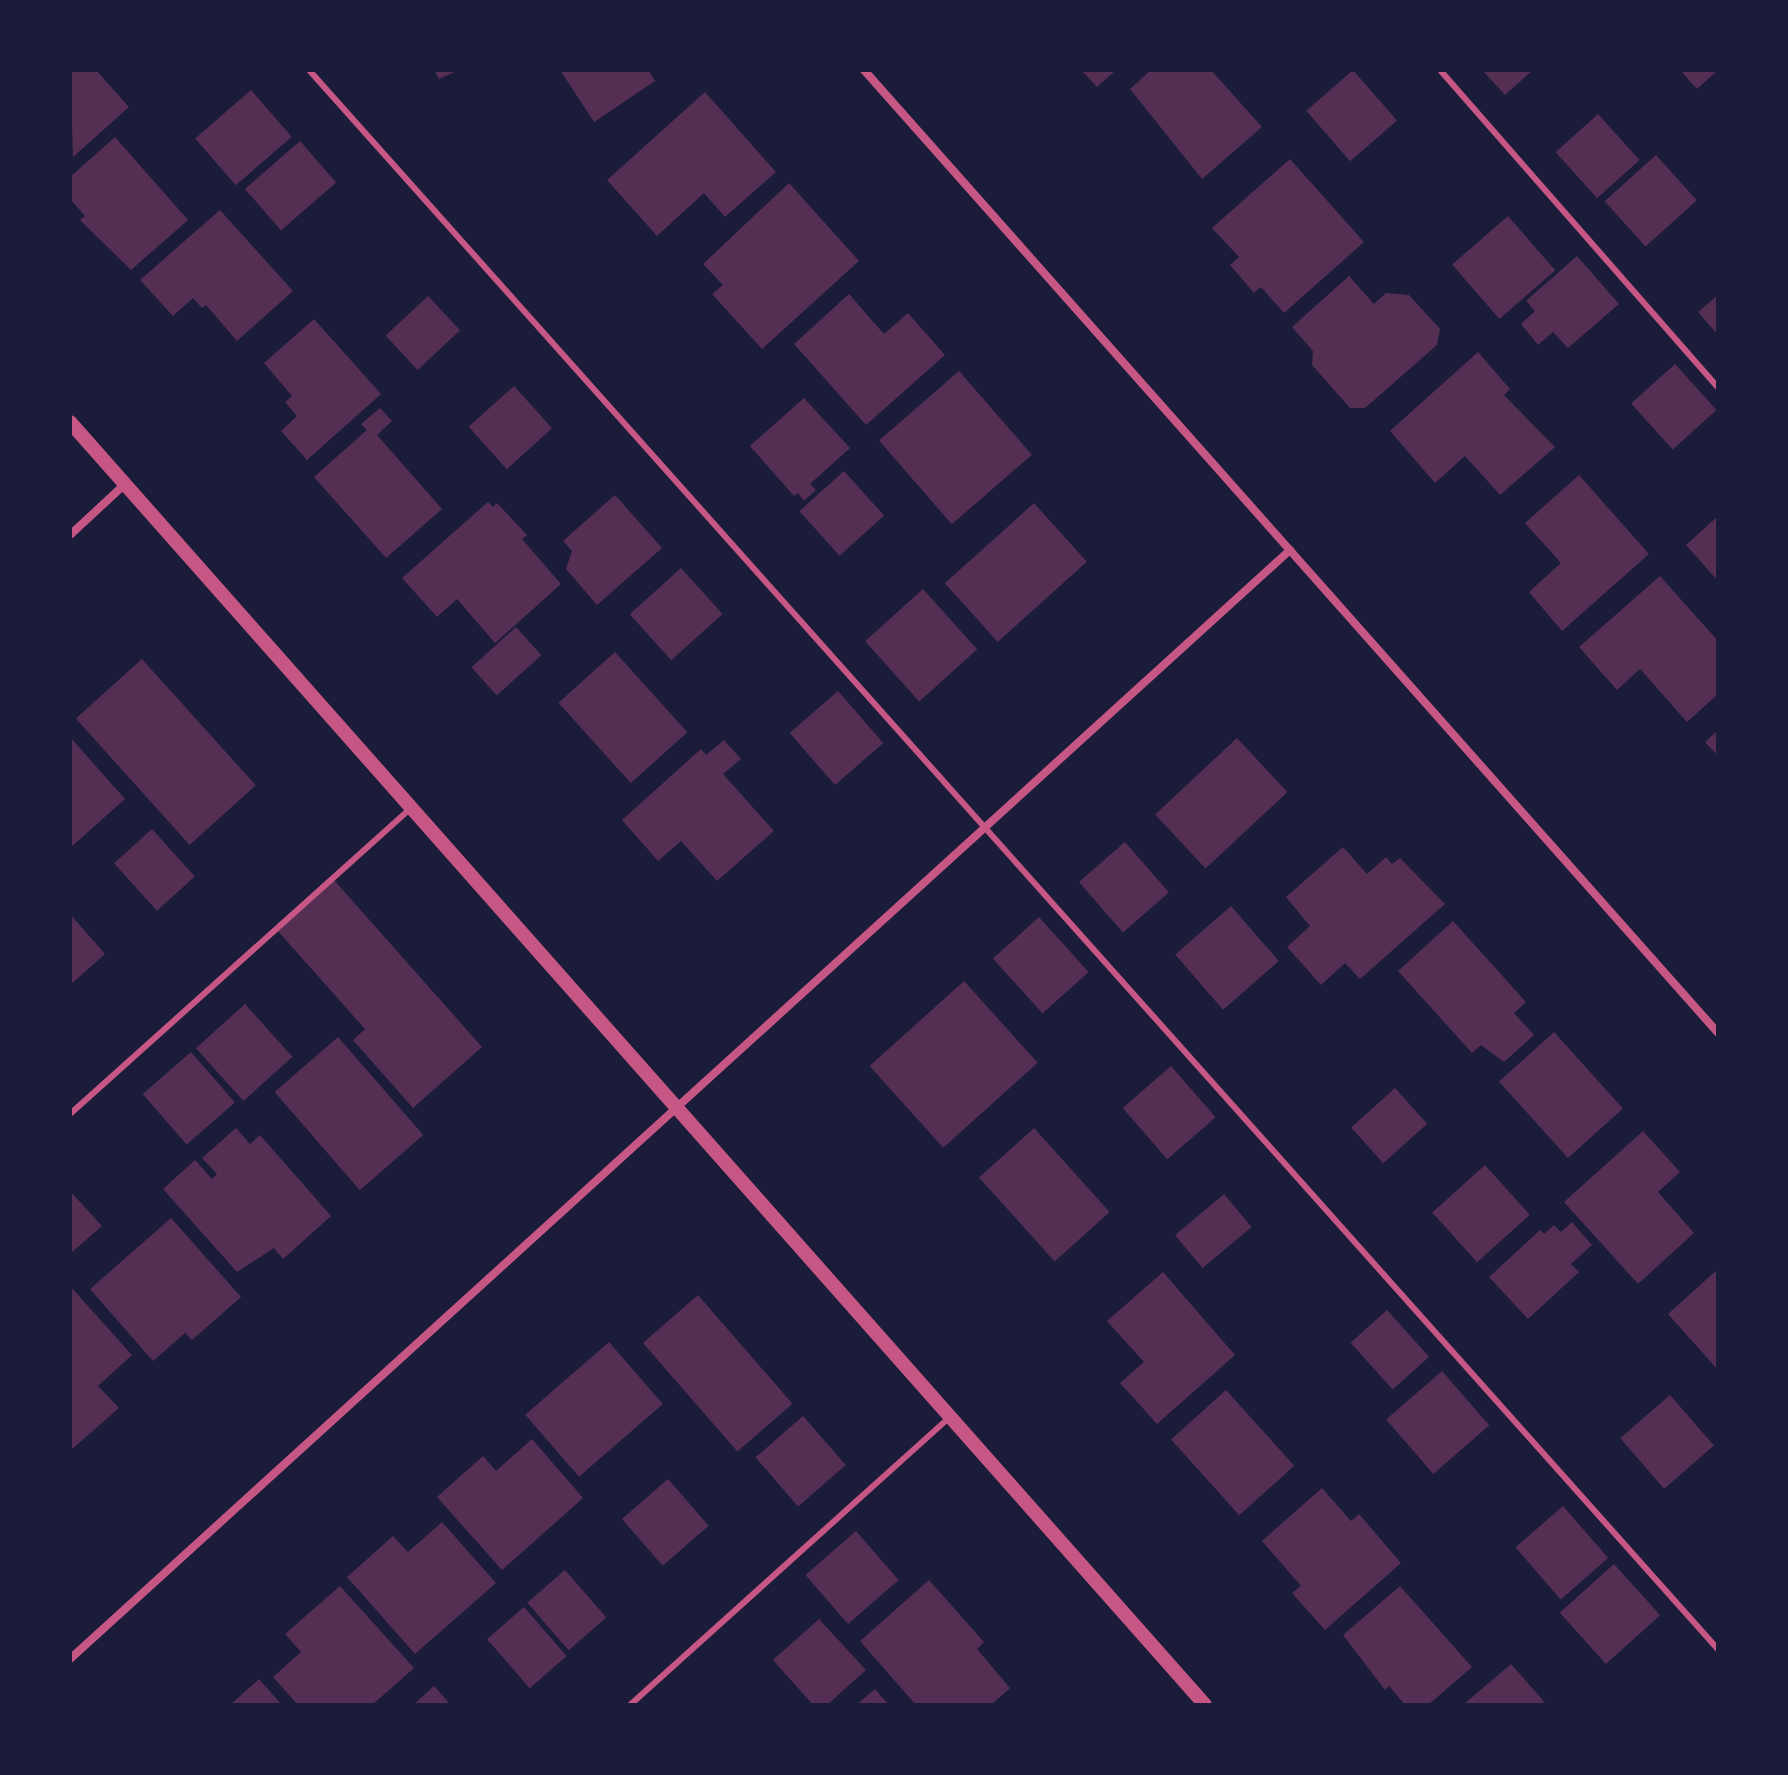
<!DOCTYPE html>
<html>
<head>
<meta charset="utf-8">
<style>
  body { margin:0 }
  #map { position:relative; width:1788px; height:1775px; overflow:hidden; background:#1b1b3a; font-family:"Space Grotesk",sans-serif }
  div>[style] { position:absolute }
  .building>* { inset:0; background:#542f53; transform-origin:0 0 }
  .service>* { height:6px; margin:-3px; padding:0 3px; transform-origin:3px; border-radius:3px; background:#c65784 }
  .minor>* { height:8px; margin:-4px; padding:0 4px; transform-origin:4px; border-radius:4px; background:#c65784 }
  .tertiary>* { height:14px; margin:-7px; padding:0 7px; transform-origin:7px; border-radius:7px; background:#c65784 }
  span { translate:-50% -50%; white-space:nowrap; text-align:center; line-height:1.15; -webkit-text-stroke:6px #1b1b3a; paint-order:stroke }
  .frame { position:absolute; inset:0; border:72px solid #1b1b3a; pointer-events:none }
</style>
</head>
<body>
<div id="map">
  <div class="building">
    <i style="clip-path:polygon(70px 70px,96px 70px,129px 107px,73px 157px)"></i>
    <i style="clip-path:polygon(434px 70px,459px 70px,439px 79px)"></i>
    <i style="clip-path:polygon(560px 70px,648px 70px,655px 81px,594px 122px)"></i>
    <i style="clip-path:polygon(1081px 70px,1116px 70px,1097px 87px)"></i>
    <i style="clip-path:polygon(1151px 70px,1211px 70px,1262px 127px,1202px 179px,1130px 89px)"></i>
    <i style="left:1353px;top:70px;width:67px;height:62px;rotate:49deg"></i>
    <i style="clip-path:polygon(1482px 70px,1533px 70px,1505px 95px)"></i>
    <i style="clip-path:polygon(1680px 70px,1718px 70px,1697px 89px)"></i>
    <i style="left:251px;top:90px;width:62px;height:74px;rotate:49deg"></i>
    <i style="clip-path:polygon(705px 92px,776px 172px,725px 217px,704px 193px,657px 236px,607px 180px)"></i>
    <i style="left:1598px;top:114px;width:62px;height:57px;rotate:48deg"></i>
    <i style="clip-path:polygon(115px 137px,188px 220px,131px 270px,80px 220px,85px 216px,70px 199px,70px 177px)"></i>
    <i style="left:300px;top:141px;width:55px;height:73px;rotate:49deg"></i>
    <i style="left:1656px;top:155px;width:61px;height:69px;rotate:48deg"></i>
    <i style="clip-path:polygon(1290px 159px,1364px 242px,1284px 313px,1261px 287px,1254px 293px,1230px 265px,1239px 257px,1212px 228px)"></i>
    <i style="clip-path:polygon(789px 183px,859px 261px,762px 349px,712px 294px,723px 285px,703px 264px)"></i>
    <i style="clip-path:polygon(220px 210px,293px 291px,237px 341px,206px 305px,202px 308px,193px 298px,173px 316px,140px 280px)"></i>
    <i style="left:1508px;top:216px;width:72px;height:74px;rotate:49deg"></i>
    <i style="clip-path:polygon(1577px 256px,1619px 304px,1568px 348px,1553px 332px,1538px 345px,1521px 324px,1535px 311px,1526px 301px)"></i>
    <i style="clip-path:polygon(1349px 276px,1374px 304px,1386px 293px,1409px 295px,1440px 329px,1437px 345px,1365px 408px,1350px 408px,1312px 365px,1313px 351px,1292px 327px)"></i>
    <i style="clip-path:polygon(849px 294px,884px 334px,908px 313px,945px 355px,866px 425px,794px 344px)"></i>
    <i style="clip-path:polygon(1718px 295px,1718px 335px,1698px 312px)"></i>
    <i style="left:428px;top:296px;width:47px;height:58px;rotate:47deg"></i>
    <i style="clip-path:polygon(314px 319px,381px 394px,307px 460px,281px 431px,297px 416px,285px 402px,292px 396px,264px 363px)"></i>
    <i style="clip-path:polygon(1478px 352px,1510px 389px,1504px 395px,1555px 447px,1500px 495px,1465px 456px,1435px 483px,1390px 431px)"></i>
    <i style="left:1675px;top:364px;width:62px;height:59px;rotate:48deg"></i>
    <i style="left:959px;top:371px;width:111px;height:106px;rotate:49deg"></i>
    <i style="left:514px;top:386px;width:57px;height:61px;rotate:48deg"></i>
    <i style="clip-path:polygon(804px 398px,850px 448px,810px 484px,816px 490px,804px 501px,798px 493px,794px 496px,750px 446px)"></i>
    <i style="clip-path:polygon(380px 408px,392px 421px,377px 435px,442px 509px,386px 558px,314px 477px,367px 430px,361px 424px)"></i>
    <i style="left:844px;top:471px;width:60px;height:60px;rotate:48deg"></i>
    <i style="clip-path:polygon(1579px 475px,1649px 554px,1562px 631px,1529px 592px,1561px 563px,1525px 523px)"></i>
    <i style="clip-path:polygon(615px 495px,662px 548px,597px 605px,566px 569px,572px 551px,563px 541px)"></i>
    <i style="clip-path:polygon(488px 502px,493px 507px,497px 503px,527px 535px,522px 539px,561px 584px,495px 643px,457px 599px,437px 617px,402px 578px)"></i>
    <i style="left:1034px;top:503px;width:79px;height:120px;rotate:48deg"></i>
    <i style="clip-path:polygon(1718px 516px,1718px 581px,1686px 545px)"></i>
    <i style="left:681px;top:568px;width:62px;height:69px;rotate:48deg"></i>
    <i style="clip-path:polygon(1660px 576px,1718px 641px,1718px 694px,1687px 722px,1640px 669px,1617px 690px,1579px 647px)"></i>
    <i style="left:923px;top:589px;width:81px;height:78px;rotate:48deg"></i>
    <i style="left:516px;top:627px;width:38px;height:60px;rotate:48deg"></i>
    <i style="left:615px;top:652px;width:108px;height:76px;rotate:48deg"></i>
    <i style="left:142px;top:659px;width:170px;height:89px;rotate:48deg"></i>
    <i style="left:838px;top:691px;width:69px;height:64px;rotate:49deg"></i>
    <i style="clip-path:polygon(1718px 730px,1718px 756px,1705px 742px)"></i>
    <i style="clip-path:polygon(70px 737px,125px 799px,70px 848px)"></i>
    <i style="left:1237px;top:738px;width:74px;height:112px;rotate:47deg"></i>
    <i style="clip-path:polygon(724px 740px,741px 759px,723px 774px,774px 831px,717px 881px,681px 841px,658px 861px,622px 820px,701px 749px,706px 755px)"></i>
    <i style="left:152px;top:829px;width:64px;height:51px;rotate:48deg"></i>
    <i style="left:1125px;top:842px;width:67px;height:61px;rotate:49deg"></i>
    <i style="clip-path:polygon(1343px 847px,1367px 874px,1386px 857px,1392px 864px,1400px 858px,1445px 904px,1360px 979px,1345px 963px,1321px 985px,1287px 947px,1310px 926px,1286px 897px)"></i>
    <i style="clip-path:polygon(334px 880px,482px 1047px,413px 1108px,353px 1040px,365px 1029px,277px 930px)"></i>
    <i style="left:1231px;top:906px;width:73px;height:74px;rotate:49deg"></i>
    <i style="clip-path:polygon(70px 914px,105px 954px,70px 985px)"></i>
    <i style="left:1039px;top:917px;width:74px;height:62px;rotate:48deg"></i>
    <i style="clip-path:polygon(1453px 921px,1526px 1002px,1514px 1013px,1534px 1035px,1504px 1062px,1481px 1045px,1472px 1053px,1398px 971px)"></i>
    <i style="left:964px;top:981px;width:110px;height:127px;rotate:48deg"></i>
    <i style="left:245px;top:1004px;width:71px;height:66px;rotate:48deg"></i>
    <i style="left:1554px;top:1032px;width:103px;height:74px;rotate:48deg"></i>
    <i style="left:338px;top:1037px;width:130px;height:84px;rotate:49deg"></i>
    <i style="left:191px;top:1052px;width:67px;height:64px;rotate:49deg"></i>
    <i style="left:1171px;top:1066px;width:68px;height:64px;rotate:49deg"></i>
    <i style="left:1395px;top:1088px;width:48px;height:59px;rotate:48deg"></i>
    <i style="clip-path:polygon(236px 1128px,250px 1144px,260px 1135px,331px 1216px,283px 1259px,274px 1248px,237px 1272px,163px 1189px,195px 1160px,212px 1179px,217px 1174px,202px 1158px)"></i>
    <i style="left:1034px;top:1128px;width:113px;height:74px;rotate:48deg"></i>
    <i style="clip-path:polygon(1643px 1131px,1680px 1172px,1658px 1192px,1694px 1233px,1638px 1284px,1564px 1202px)"></i>
    <i style="left:1485px;top:1165px;width:67px;height:71px;rotate:48deg"></i>
    <i style="clip-path:polygon(70px 1191px,102px 1226px,70px 1254px)"></i>
    <i style="left:1224px;top:1194px;width:43px;height:64px;rotate:50deg"></i>
    <i style="clip-path:polygon(171px 1218px,241px 1297px,192px 1340px,185px 1333px,153px 1361px,90px 1289px)"></i>
    <i style="clip-path:polygon(1572px 1222px,1592px 1245px,1571px 1264px,1579px 1272px,1528px 1319px,1489px 1277px,1540px 1230px,1544px 1234px,1554px 1225px,1561px 1232px)"></i>
    <i style="clip-path:polygon(1718px 1269px,1718px 1370px,1668px 1314px)"></i>
    <i style="clip-path:polygon(1163px 1272px,1235px 1355px,1157px 1424px,1120px 1383px,1144px 1362px,1107px 1321px)"></i>
    <i style="clip-path:polygon(70px 1286px,132px 1355px,98px 1386px,119px 1408px,71px 1450px)"></i>
    <i style="left:698px;top:1295px;width:144px;height:73px;rotate:49deg"></i>
    <i style="left:1387px;top:1310px;width:63px;height:49px;rotate:48deg"></i>
    <i style="left:609px;top:1342px;width:82px;height:111px;rotate:49deg"></i>
    <i style="left:1442px;top:1371px;width:72px;height:74px;rotate:49deg"></i>
    <i style="left:1226px;top:1390px;width:102px;height:74px;rotate:48deg"></i>
    <i style="left:1670px;top:1395px;width:67px;height:66px;rotate:49deg"></i>
    <i style="left:803px;top:1416px;width:65px;height:63px;rotate:49deg"></i>
    <i style="clip-path:polygon(532px 1439px,583px 1498px,502px 1570px,437px 1497px,483px 1456px,496px 1471px)"></i>
    <i style="left:668px;top:1479px;width:62px;height:61px;rotate:49deg"></i>
    <i style="clip-path:polygon(1322px 1488px,1351px 1521px,1359px 1514px,1401px 1563px,1325px 1630px,1292px 1593px,1301px 1586px,1262px 1541px)"></i>
    <i style="left:1563px;top:1506px;width:69px;height:63px;rotate:49deg"></i>
    <i style="clip-path:polygon(442px 1522px,496px 1583px,415px 1654px,347px 1577px,393px 1536px,408px 1552px)"></i>
    <i style="left:856px;top:1531px;width:65px;height:67px;rotate:49deg"></i>
    <i style="left:1614px;top:1564px;width:69px;height:73px;rotate:48deg"></i>
    <i style="left:565px;top:1570px;width:63px;height:50px;rotate:49deg"></i>
    <i style="clip-path:polygon(929px 1580px,984px 1642px,977px 1649px,1010px 1688px,991px 1705px,916px 1705px,860px 1641px)"></i>
    <i style="clip-path:polygon(340px 1586px,414px 1668px,372px 1705px,298px 1705px,273px 1677px,301px 1652px,285px 1634px)"></i>
    <i style="clip-path:polygon(1400px 1586px,1472px 1667px,1428px 1705px,1405px 1705px,1389px 1686px,1385px 1690px,1343px 1635px)"></i>
    <i style="left:524px;top:1607px;width:65px;height:49px;rotate:49deg"></i>
    <i style="clip-path:polygon(819px 1619px,866px 1670px,827px 1705px,813px 1705px,773px 1660px)"></i>
    <i style="clip-path:polygon(1511px 1664px,1547px 1705px,1463px 1705px)"></i>
    <i style="clip-path:polygon(259px 1679px,282px 1705px,230px 1705px)"></i>
    <i style="clip-path:polygon(434px 1686px,451px 1705px,413px 1705px)"></i>
    <i style="clip-path:polygon(875px 1689px,889px 1705px,856px 1705px)"></i>
  </div>
  <div class="service">
    <i style="left:309px;top:70px;width:2116px;rotate:48.26deg"></i>
    <i style="left:1440px;top:70px;width:422px;rotate:48.8deg"></i>
    <i style="left:70px;top:1114px;width:457px;rotate:-41.9deg"></i>
    <i style="left:630px;top:1705px;width:431px;rotate:-42deg"></i>
  </div>
  <div class="minor">
    <i style="left:864px;top:70px;width:1287px;rotate:48.43deg"></i>
    <i style="left:70px;top:535px;width:75px;rotate:-42.8deg"></i>
    <i style="left:70px;top:1659px;width:1649px;rotate:-42.27deg"></i>
  </div>
  <div class="tertiary">
    <i style="left:70px;top:422px;width:1713px;rotate:48.5deg"></i>
  </div>
  <div class="frame"></div>
</div>
</body>
</html>
